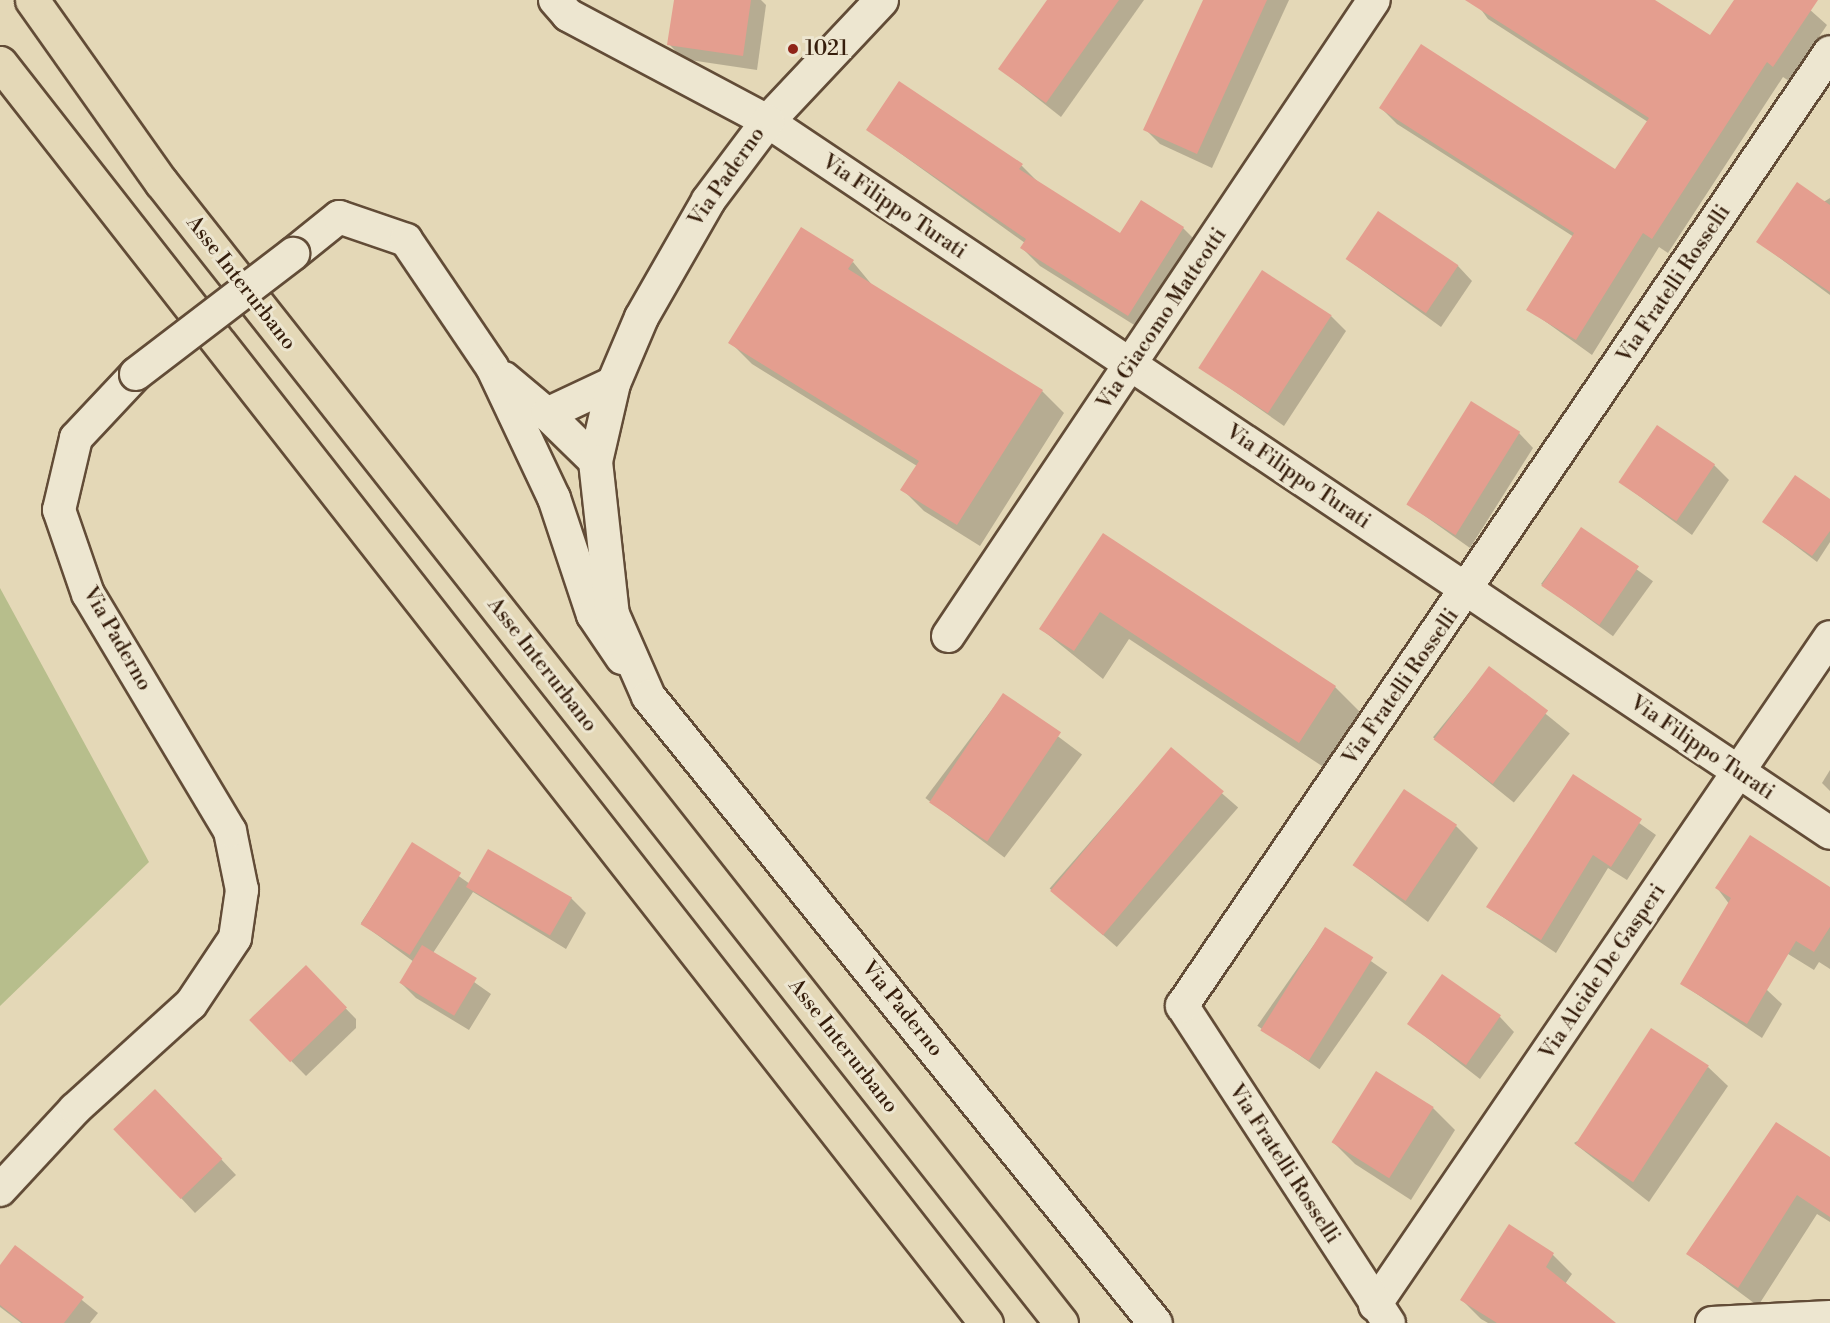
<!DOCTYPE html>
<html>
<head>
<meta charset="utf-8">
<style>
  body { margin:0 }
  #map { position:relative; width:1830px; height:1323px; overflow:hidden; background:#e4d8b7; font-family:"Libre Bodoni",serif }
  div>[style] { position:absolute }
  .green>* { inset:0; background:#b7be8c }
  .shadow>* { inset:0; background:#0003; transform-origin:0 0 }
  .building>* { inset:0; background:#e49e8f; transform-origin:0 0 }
  .roads { filter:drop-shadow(2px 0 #624c37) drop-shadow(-2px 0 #624c37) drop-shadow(0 2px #624c37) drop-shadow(0 -2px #624c37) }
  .minor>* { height:32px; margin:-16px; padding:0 16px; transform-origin:16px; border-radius:16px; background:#ede6d0 }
  .tertiary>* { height:33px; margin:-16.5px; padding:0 16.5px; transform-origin:16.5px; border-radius:16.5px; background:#ede6d0 }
  .trunk>* { height:33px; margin:-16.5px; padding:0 16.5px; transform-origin:16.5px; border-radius:16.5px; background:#e4d8b7 }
  .bridges { filter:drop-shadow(2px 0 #624c37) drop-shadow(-2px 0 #624c37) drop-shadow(0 2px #624c37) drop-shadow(0 -2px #624c37) }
  .minor-bridge>* { height:32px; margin:-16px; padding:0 16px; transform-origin:16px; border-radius:16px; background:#ede6d0 }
  .dots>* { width:16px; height:16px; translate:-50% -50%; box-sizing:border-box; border:3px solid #ede6d0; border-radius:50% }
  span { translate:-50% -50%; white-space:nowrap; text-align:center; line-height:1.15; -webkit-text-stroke:6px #ede6d0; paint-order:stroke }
  .poi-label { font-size:21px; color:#361e0c }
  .left { translate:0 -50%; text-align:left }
  .street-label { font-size:21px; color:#361e0c }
</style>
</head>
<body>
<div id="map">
  <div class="green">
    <i style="clip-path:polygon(0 588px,149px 862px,0 1006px)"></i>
  </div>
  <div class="shadow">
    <i style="clip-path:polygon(675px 0,761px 0,766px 5px,757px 70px,683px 59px,669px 44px)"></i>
    <i style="clip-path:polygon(1048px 0,1144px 0,1061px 117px,1000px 69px)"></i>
    <i style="clip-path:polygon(1204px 0,1289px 0,1212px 168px,1160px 144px,1145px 129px)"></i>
    <i style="clip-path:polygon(1474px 0,1652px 0,1710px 37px,1735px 0,1799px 0,1827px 25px,1789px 81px,1783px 77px,1668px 253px,1659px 247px,1592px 355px,1528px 309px,1574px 237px,1397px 124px,1381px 108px,1615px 171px,1648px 122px,1488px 19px)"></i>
    <i style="clip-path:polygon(868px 130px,1022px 166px,1040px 184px,1120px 235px,1183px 228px,1201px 246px,1147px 333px,1040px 266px,1022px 248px,1025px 243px)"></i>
    <i style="clip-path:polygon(1830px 198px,1830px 295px,1758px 242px)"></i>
    <i style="clip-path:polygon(1347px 259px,1458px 266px,1472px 281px,1441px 327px)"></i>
    <i style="clip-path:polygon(853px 262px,873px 286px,1042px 391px,1064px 413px,980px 546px,924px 511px,902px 489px,917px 466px,752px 364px,730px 342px)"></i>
    <i style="clip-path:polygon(1331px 316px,1346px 331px,1284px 426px,1201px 368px)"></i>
    <i style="clip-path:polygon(1519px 433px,1533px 448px,1470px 548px,1408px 504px)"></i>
    <i style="clip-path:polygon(1714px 465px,1729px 480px,1692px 535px,1620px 482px)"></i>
    <i style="clip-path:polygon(1830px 501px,1830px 542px,1817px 562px,1764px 522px)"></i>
    <i style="left:1581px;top:529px;width:89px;height:68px;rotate:36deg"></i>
    <i style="clip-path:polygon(1103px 535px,1335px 687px,1364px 716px,1328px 770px,1129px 639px,1103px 679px,1041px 629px)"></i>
    <i style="left:1489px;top:668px;width:104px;height:89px;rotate:39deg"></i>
    <i style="left:1003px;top:695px;width:99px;height:129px;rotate:37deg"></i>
    <i style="left:1171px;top:749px;width:89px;height:185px;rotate:41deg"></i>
    <i style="clip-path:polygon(1830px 770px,1830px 791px,1822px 783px)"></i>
    <i style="clip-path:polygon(1573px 776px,1656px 835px,1627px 880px,1608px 868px,1556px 953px,1488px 907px)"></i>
    <i style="clip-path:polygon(1456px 826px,1478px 848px,1428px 922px,1354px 865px)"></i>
    <i style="clip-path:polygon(413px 844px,470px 884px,571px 898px,586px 913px,566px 949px,473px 892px,433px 953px,491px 994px,469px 1030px,416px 998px,401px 983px,414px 962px,361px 923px)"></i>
    <i style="clip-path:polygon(1717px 888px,1830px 889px,1830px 969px,1819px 962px,1814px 970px,1749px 930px)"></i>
    <i style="left:1325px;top:929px;width:76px;height:118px;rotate:35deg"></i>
    <i style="clip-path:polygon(320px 982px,356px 1019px,356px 1028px,306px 1076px,251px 1020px)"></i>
    <i style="clip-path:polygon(1682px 984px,1767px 990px,1782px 1004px,1762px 1038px)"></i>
    <i style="clip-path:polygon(1500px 1017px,1514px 1032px,1480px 1079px,1408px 1023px)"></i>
    <i style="clip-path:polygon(1708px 1067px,1728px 1086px,1649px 1202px,1574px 1143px)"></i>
    <i style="clip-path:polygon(170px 1105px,236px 1175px,195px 1213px,181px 1198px)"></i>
    <i style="clip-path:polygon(1433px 1108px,1455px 1130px,1411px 1200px,1355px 1164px,1333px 1142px)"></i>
    <i style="clip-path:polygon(1830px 1159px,1830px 1222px,1817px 1214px,1758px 1306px,1688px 1254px)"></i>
    <i style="clip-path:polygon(1509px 1226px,1553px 1255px,1572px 1274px,1565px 1284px,1614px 1323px,1488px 1323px,1481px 1319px,1462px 1300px)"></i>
    <i style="clip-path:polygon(16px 1247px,98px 1313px,90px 1323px,21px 1323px,0 1307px,0 1268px)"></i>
  </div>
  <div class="building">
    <i style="clip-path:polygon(674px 0,751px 0,743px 56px,667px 45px)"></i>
    <i style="clip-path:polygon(1047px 0,1119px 0,1046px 103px,998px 69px)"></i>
    <i style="clip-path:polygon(1203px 0,1267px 0,1197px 154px,1143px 130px)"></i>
    <i style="clip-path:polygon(1465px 0,1655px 0,1710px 35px,1734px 0,1818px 0,1773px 67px,1767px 62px,1652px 239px,1643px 233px,1576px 340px,1526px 310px,1574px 233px,1379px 108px,1421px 44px,1615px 169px,1649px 118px)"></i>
    <i style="clip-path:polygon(899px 81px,1023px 164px,1019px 169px,1120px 233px,1141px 200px,1184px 227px,1128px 316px,1020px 248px,1026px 239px,866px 130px)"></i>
    <i style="clip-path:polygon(1797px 182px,1830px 205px,1830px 292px,1756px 242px)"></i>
    <i style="left:1378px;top:211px;width:97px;height:58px;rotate:34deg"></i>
    <i style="clip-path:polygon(801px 227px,854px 260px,848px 269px,1043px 390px,957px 525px,900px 490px,919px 461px,728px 343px)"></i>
    <i style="left:1262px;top:270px;width:83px;height:117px;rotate:33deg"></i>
    <i style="left:1471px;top:401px;width:58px;height:122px;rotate:32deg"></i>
    <i style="left:1657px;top:425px;width:70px;height:69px;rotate:34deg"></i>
    <i style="clip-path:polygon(1795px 475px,1830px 499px,1830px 531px,1812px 556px,1762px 522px)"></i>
    <i style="left:1581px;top:527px;width:70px;height:71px;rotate:34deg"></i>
    <i style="clip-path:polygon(1103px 533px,1336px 686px,1299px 743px,1100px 612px,1074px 651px,1039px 629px)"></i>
    <i style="left:1489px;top:666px;width:74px;height:92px;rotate:37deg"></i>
    <i style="left:1003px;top:693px;width:70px;height:132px;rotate:34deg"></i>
    <i style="left:1171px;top:747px;width:69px;height:188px;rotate:40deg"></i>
    <i style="clip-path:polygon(1573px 774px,1642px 819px,1611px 867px,1593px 855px,1541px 940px,1486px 907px)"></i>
    <i style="left:1404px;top:789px;width:64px;height:92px;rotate:34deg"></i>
    <i style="clip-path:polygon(1750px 835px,1830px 887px,1830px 927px,1814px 952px,1796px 941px,1747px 1024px,1680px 984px,1731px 898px,1715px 888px)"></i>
    <i style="left:412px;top:842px;width:58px;height:97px;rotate:32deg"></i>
    <i style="left:488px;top:849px;width:97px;height:44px;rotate:30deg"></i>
    <i style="left:1325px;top:927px;width:57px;height:122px;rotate:32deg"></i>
    <i style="left:422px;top:945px;width:64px;height:44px;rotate:31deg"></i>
    <i style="left:306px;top:965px;width:59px;height:79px;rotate:46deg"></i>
    <i style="left:1442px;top:974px;width:72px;height:61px;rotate:35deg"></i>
    <i style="left:1651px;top:1028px;width:69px;height:139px;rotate:33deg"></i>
    <i style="left:1376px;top:1071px;width:68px;height:84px;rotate:32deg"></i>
    <i style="left:155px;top:1089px;width:97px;height:58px;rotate:46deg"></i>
    <i style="clip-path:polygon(1776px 1122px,1830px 1157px,1830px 1217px,1797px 1195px,1738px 1288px,1686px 1254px)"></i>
    <i style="clip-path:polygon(1509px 1224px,1554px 1253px,1546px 1267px,1616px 1323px,1497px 1323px,1460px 1300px)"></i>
    <i style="clip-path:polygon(15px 1245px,84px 1297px,64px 1323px,23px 1323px,0 1305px,0 1265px)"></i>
  </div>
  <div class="roads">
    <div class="minor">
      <i style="left:555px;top:0;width:20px;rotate:49deg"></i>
      <i style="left:568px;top:15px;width:225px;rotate:28deg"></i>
      <i style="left:767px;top:121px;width:1279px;rotate:33.81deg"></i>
      <i style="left:293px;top:254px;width:59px;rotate:-38.8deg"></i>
      <i style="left:339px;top:217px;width:71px;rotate:18.9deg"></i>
      <i style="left:406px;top:240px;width:153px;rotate:55.9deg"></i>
      <i style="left:492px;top:367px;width:145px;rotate:64.7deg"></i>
      <i style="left:554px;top:498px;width:123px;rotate:71.6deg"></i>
      <i style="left:593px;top:615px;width:52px;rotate:56deg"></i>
      <i style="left:504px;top:378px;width:56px;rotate:39.9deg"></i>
      <i style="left:547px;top:414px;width:73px;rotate:-25.2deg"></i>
      <i style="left:547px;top:414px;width:67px;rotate:44.4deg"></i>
      <i style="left:948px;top:636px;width:765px;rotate:-56.19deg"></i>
      <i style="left:0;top:1190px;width:110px;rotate:-47.2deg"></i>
      <i style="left:75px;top:1109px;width:156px;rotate:-42.2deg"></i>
      <i style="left:191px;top:1004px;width:79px;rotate:-56.3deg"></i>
      <i style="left:235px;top:938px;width:49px;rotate:-81.7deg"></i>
      <i style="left:242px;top:890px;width:60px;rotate:-101.5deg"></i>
      <i style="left:230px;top:831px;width:276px;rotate:-120.9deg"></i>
      <i style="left:88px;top:594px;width:89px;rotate:-109deg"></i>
      <i style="left:59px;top:510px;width:74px;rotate:-76.7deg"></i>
      <i style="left:76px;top:438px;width:88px;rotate:-46.8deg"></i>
      <i style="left:1375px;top:1305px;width:808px;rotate:-55.74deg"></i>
      <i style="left:1389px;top:1323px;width:379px;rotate:-123.1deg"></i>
      <i style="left:1182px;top:1006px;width:1153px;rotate:-55.81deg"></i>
      <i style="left:1712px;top:1323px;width:118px;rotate:-2.9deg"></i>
    </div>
    <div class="tertiary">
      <i style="left:881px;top:0;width:166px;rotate:133.3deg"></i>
      <i style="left:767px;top:121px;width:99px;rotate:126.8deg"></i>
      <i style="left:708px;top:200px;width:135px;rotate:119.8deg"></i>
      <i style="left:641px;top:317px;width:72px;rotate:113deg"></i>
      <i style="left:613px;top:383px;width:80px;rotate:103deg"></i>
      <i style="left:595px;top:461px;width:154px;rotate:83.7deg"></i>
      <i style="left:612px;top:614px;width:90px;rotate:66.3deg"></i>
      <i style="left:648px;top:696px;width:806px;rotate:51.04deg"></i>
    </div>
    <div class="trunk">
      <i style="left:32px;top:0;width:223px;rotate:54.7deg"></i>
      <i style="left:161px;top:182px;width:1453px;rotate:51.73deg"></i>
      <i style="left:0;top:63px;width:1600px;rotate:51.96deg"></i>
    </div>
  </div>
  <div class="bridges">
    <div class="minor-bridge">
      <i style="left:136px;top:374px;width:198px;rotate:-37.4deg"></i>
    </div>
  </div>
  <div class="dots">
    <i style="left:793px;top:49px;background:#8f2418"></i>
  </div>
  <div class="poi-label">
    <span class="left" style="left:805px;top:49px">1021</span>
  </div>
  <div class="street-label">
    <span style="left:727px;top:177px;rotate:-55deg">Via Paderno</span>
    <span style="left:894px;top:207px;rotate:34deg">Via Filippo Turati</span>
    <span style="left:241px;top:283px;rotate:52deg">Asse Interurbano</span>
    <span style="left:1674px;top:284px;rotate:-56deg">Via Fratelli Rosselli</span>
    <span style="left:1162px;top:319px;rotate:-56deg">Via Giacomo Matteotti</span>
    <span style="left:1298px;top:477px;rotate:34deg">Via Filippo Turati</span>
    <span style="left:117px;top:639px;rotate:60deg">Via Paderno</span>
    <span style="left:542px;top:665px;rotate:52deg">Asse Interurbano</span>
    <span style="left:1401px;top:687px;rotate:-55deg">Via Fratelli Rosselli</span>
    <span style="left:1702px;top:748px;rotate:34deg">Via Filippo Turati</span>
    <span style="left:1603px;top:972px;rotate:-56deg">Via Alcide De Gasperi</span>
    <span style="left:902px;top:1009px;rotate:51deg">Via Paderno</span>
    <span style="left:843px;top:1046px;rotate:52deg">Asse Interurbano</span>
    <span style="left:1284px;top:1164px;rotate:57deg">Via Fratelli Rosselli</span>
  </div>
</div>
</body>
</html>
